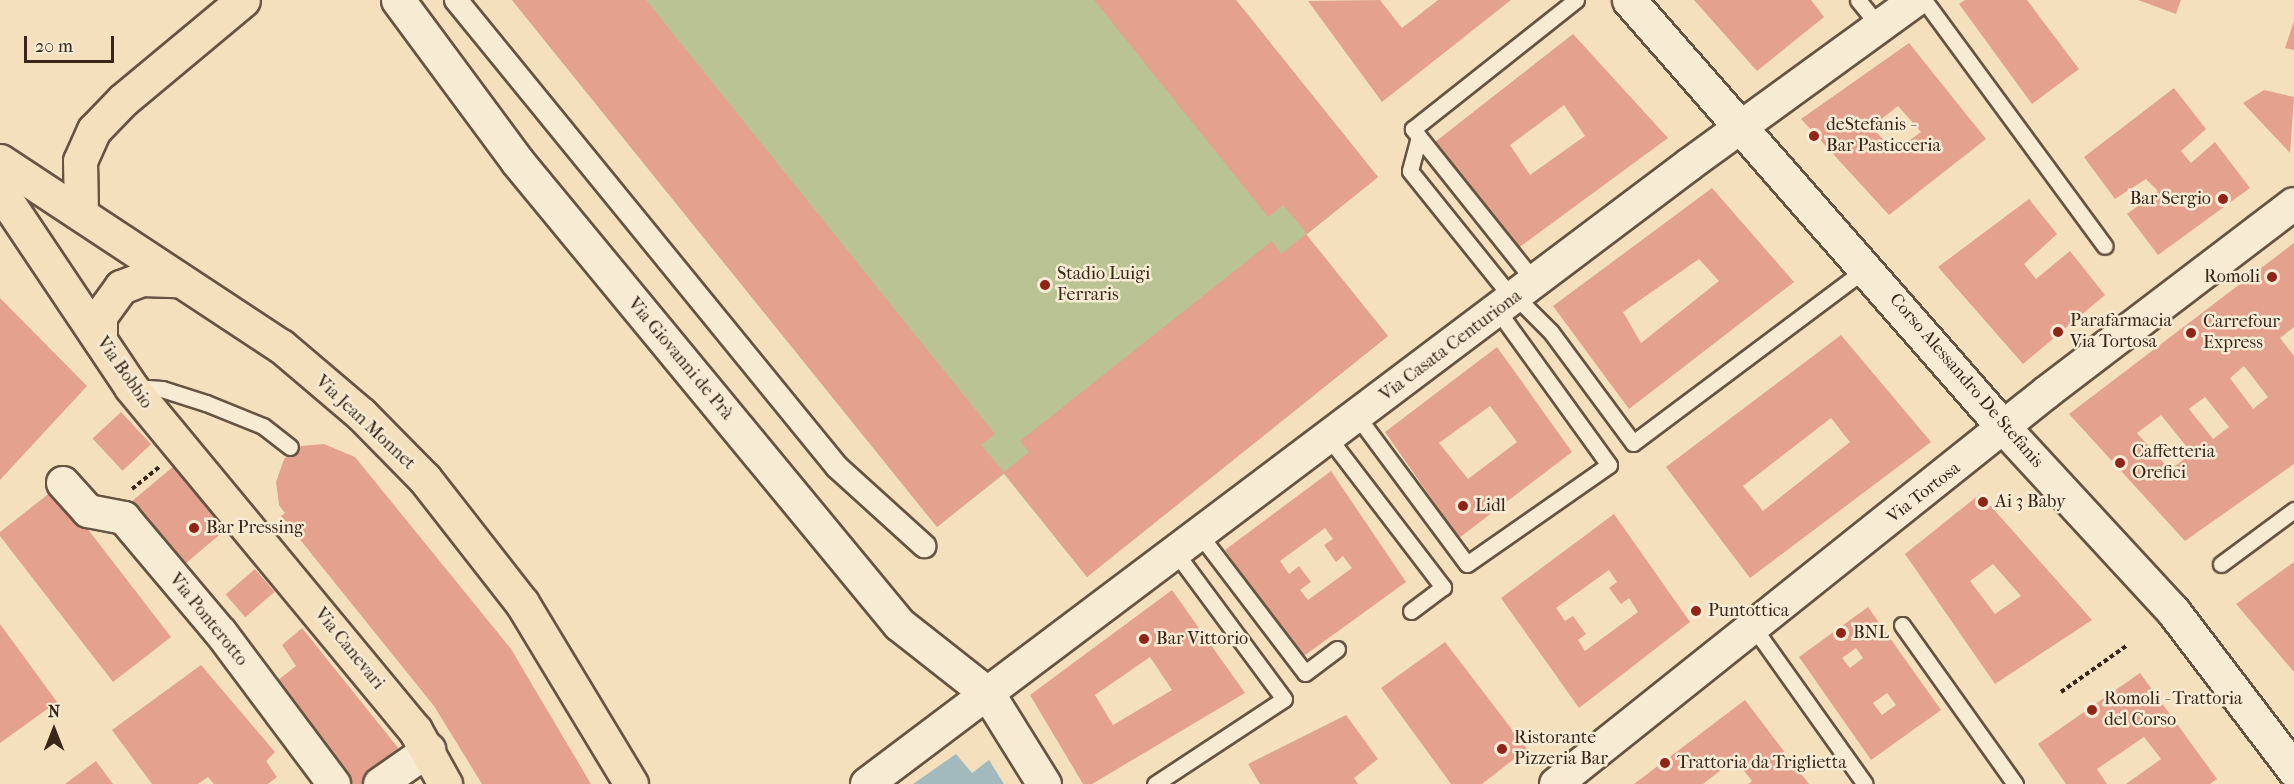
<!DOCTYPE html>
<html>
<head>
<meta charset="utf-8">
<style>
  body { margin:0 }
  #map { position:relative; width:2294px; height:784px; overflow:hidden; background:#f4e0bd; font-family:"IM FELL French Canon",serif }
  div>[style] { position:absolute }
  .green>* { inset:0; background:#b9c393 }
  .water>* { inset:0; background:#a2babd }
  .building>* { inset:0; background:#e4a28e; transform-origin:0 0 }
  .path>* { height:4px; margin-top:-2px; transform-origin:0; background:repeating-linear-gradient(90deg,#372619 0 4.5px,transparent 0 7.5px) }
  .roads { filter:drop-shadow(2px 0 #665442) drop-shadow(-2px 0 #665442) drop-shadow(0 2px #665442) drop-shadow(0 -2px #665442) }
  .service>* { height:15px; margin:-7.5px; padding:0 7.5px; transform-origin:7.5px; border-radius:7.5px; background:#f8ebd4 }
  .pedestrian>* { height:22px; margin:-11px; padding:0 11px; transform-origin:11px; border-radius:11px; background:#f8ebd4 }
  .minor>* { height:32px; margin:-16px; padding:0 16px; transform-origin:16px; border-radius:16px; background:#f8ebd4 }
  .tertiary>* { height:33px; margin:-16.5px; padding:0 16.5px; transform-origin:16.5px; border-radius:16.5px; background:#f8ebd4 }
  .secondary>* { height:33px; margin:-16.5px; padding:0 16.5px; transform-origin:16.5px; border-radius:16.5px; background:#f8ebd4 }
  .primary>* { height:33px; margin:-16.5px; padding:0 16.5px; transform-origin:16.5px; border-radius:16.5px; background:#f4e0bd }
  .dots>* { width:16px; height:16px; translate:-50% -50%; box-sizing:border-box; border:3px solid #f8ebd4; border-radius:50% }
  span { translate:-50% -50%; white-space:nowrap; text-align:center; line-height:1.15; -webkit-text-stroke:5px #f8ebd4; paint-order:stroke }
  .poi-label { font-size:18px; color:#372619 }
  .left { translate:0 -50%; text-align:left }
  .right { translate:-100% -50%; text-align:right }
  .street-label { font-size:18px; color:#372619 }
  .north { position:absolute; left:24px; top:700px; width:60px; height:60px; -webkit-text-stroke:4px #f8ebd4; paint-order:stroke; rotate:0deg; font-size:16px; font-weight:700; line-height:24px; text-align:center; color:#372619 }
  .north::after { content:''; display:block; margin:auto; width:21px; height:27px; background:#372619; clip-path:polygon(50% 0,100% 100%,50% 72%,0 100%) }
  .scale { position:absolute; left:24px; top:36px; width:90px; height:27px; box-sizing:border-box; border:3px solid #372619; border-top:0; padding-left:8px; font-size:18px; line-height:21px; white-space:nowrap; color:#372619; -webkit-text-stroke:4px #f8ebd4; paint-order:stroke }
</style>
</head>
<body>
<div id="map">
  <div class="green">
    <i style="clip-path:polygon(512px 0,1236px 0,1378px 177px,1306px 235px,1388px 336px,1087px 577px,1004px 474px,937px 527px)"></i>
  </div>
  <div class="water">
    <i style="clip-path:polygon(956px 754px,972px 773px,989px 760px,1004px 784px,913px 784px)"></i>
  </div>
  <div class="building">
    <i style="clip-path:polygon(512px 0,646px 0,995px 434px,981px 445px,1004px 472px,1029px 452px,1020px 441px,1272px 241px,1281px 254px,1306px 234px,1388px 336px,1087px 577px,1004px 473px,937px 527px)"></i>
    <i style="clip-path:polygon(1094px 0,1236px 0,1378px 177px,1307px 234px,1283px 205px,1268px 217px)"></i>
    <i style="clip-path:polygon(1380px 0,1402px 28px,1438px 0,1511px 0,1382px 102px,1308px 1px)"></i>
    <i style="clip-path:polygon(1694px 0,1811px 0,1824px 17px,1757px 71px)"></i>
    <i style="clip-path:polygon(1965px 0,2027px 0,2079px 69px,2032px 104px,1959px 4px)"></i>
    <i style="clip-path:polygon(2138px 0,2181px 0,2176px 14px)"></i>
    <i style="clip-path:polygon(2294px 21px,2294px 50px,2285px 48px)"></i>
    <i style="clip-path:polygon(evenodd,1573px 34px,1668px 138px,1517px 249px,1435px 142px,1573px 34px,1564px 105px,1585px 136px,1530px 175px,1510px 145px,1564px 105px)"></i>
    <i style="clip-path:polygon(evenodd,1909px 43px,1986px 139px,1889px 215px,1801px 119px,1909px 43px,1898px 106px,1921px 132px,1895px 151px,1871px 127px,1898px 106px)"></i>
    <i style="clip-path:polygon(2174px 88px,2206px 129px,2181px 151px,2191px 163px,2215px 142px,2250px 188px,2158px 255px,2127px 214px,2158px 191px,2146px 179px,2115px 199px,2084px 157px)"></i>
    <i style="clip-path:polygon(2264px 90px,2294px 97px,2290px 153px,2243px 103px)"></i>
    <i style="clip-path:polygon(evenodd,1712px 188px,1794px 282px,1629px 409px,1553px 306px,1712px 188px,1699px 259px,1719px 281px,1641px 343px,1623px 312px,1699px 259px)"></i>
    <i style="clip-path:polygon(2029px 199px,2057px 234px,2024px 264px,2036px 279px,2070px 251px,2105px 295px,2023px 364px,1938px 267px)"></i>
    <i style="clip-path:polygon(evenodd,2294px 243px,2294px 327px,2280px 338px,2294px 356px,2294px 464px,2185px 541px,2069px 414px,2294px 243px,2244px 366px,2268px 397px,2253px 409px,2230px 378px,2244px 366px,2294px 243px,2205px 397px,2229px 427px,2213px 439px,2189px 409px,2205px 397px,2294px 243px,2161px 415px,2192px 453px,2170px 470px,2137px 433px,2161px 415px)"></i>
    <i style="clip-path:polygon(0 298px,87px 386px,0 480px)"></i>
    <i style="clip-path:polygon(evenodd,1841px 335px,1931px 442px,1750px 578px,1666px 467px,1841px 335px,1831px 418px,1850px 442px,1763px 511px,1743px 486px,1831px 418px)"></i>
    <i style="clip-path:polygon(evenodd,1497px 347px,1572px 452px,1459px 538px,1385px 432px,1497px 347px,1490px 406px,1517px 442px,1468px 479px,1439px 443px,1490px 406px)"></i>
    <i style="left:121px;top:412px;width:44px;height:39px;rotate:47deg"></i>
    <i style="clip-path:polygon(324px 444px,355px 457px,511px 649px,591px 784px,482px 784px,434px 706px,281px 516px,285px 513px,279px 505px,276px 482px,284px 459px,301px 446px)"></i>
    <i style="left:174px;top:466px;width:82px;height:55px;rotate:50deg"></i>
    <i style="clip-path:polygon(evenodd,1331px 471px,1406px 582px,1301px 658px,1225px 550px,1331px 471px,1325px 528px,1333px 539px,1324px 545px,1336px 562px,1343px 556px,1352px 568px,1308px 600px,1300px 590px,1311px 582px,1299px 566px,1289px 574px,1280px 561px,1325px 528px)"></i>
    <i style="clip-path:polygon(56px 488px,171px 637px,113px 682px,0 536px,0 532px)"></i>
    <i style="clip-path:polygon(evenodd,1980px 494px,2092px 620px,1995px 684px,1905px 554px,1980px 494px,1993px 564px,2021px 596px,1995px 614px,1970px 581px,1993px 564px)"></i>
    <i style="clip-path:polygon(evenodd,1614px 514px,1690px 622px,1579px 708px,1501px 598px,1614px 514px,1609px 570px,1617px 582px,1609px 588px,1621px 604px,1629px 598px,1638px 612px,1585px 651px,1578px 640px,1586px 634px,1573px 616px,1565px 621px,1556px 608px,1609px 570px)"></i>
    <i style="clip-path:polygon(2294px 562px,2294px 672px,2236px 604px)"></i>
    <i style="left:255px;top:569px;width:30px;height:39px;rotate:49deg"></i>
    <i style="clip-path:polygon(evenodd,1172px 590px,1245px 693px,1092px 784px,1083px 784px,1030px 695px,1172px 590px,1150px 657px,1172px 690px,1113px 725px,1095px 695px,1150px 657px)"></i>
    <i style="clip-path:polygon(evenodd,1868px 607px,1941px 710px,1871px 760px,1799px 657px,1868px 607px,1856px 648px,1863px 658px,1850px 668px,1842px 658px,1856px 648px,1868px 607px,1887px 693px,1896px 705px,1882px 715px,1873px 703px,1887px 693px)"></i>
    <i style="clip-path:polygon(0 624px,57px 702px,0 743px)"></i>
    <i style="clip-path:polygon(302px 628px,403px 754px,364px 784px,353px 784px,278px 680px,296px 666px,282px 645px)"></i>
    <i style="clip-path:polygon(1445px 642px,1527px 749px,1482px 784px,1451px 784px,1381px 688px)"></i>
    <i style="clip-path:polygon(201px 665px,275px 752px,266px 761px,277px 777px,268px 784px,214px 784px,208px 777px,198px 784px,152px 784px,112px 730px)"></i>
    <i style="clip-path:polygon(2140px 673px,2217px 779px,2210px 784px,2126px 784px,2161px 759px,2144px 737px,2097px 769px,2107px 784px,2066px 784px,2038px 744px)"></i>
    <i style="clip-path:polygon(1745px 700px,1809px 784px,1748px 784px,1752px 781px,1735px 759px,1703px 784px,1634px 784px)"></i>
    <i style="clip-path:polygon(1346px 715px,1378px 759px,1354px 778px,1358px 784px,1260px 784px,1248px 764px)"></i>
    <i style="clip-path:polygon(96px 761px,113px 784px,65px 784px)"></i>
  </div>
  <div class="path">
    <i style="left:132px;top:489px;width:35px;rotate:-39deg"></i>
    <i style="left:2061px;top:692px;width:80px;rotate:-35.3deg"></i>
  </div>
  <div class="roads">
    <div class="service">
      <i style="left:1858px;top:0;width:32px;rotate:51deg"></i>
      <i style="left:1924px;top:0;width:305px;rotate:53.7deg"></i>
      <i style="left:1419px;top:137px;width:35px;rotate:105deg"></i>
      <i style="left:1410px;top:171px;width:164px;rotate:51.2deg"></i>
      <i style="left:1535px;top:282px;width:196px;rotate:-128.6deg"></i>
      <i style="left:1413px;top:129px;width:208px;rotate:-38.4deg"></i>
      <i style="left:1516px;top:297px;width:49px;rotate:45deg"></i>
      <i style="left:1551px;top:332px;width:138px;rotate:53.5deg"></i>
      <i style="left:1633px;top:443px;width:292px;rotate:-36.8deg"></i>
      <i style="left:134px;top:387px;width:28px;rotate:4deg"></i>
      <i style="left:162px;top:389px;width:46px;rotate:17.7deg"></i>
      <i style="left:206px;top:403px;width:61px;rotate:22deg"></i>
      <i style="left:263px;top:426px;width:34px;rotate:38deg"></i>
      <i style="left:1357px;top:416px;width:184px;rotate:53.4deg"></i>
      <i style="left:1467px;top:564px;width:173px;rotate:-34.9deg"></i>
      <i style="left:1609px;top:465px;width:190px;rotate:-125.8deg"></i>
      <i style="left:1329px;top:438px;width:188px;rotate:52.6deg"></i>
      <i style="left:1443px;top:587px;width:40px;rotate:143deg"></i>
      <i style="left:1200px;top:535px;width:173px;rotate:52.7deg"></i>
      <i style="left:1305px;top:673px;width:40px;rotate:-37deg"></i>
      <i style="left:2221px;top:564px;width:91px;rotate:-36.5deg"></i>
      <i style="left:1902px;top:625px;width:195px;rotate:54.6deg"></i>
      <i style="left:1754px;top:628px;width:191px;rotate:54.6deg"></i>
      <i style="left:1155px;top:784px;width:154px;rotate:-33.4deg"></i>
      <i style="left:1284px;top:699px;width:182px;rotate:-126.5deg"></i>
    </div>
    <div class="pedestrian">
      <i style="left:456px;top:0;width:603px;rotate:50.79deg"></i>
      <i style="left:837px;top:467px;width:118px;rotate:42.2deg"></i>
    </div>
    <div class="minor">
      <i style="left:63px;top:483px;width:38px;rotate:48deg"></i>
      <i style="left:88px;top:511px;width:37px;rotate:11deg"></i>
      <i style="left:124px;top:518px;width:150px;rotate:49.9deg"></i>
      <i style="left:221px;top:633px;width:189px;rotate:53.2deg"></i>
      <i style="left:380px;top:784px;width:60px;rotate:-34.8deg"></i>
      <i style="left:867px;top:784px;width:1030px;rotate:-36.99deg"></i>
      <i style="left:1690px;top:164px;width:279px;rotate:-36deg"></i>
      <i style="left:1556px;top:784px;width:628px;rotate:-38.6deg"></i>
      <i style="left:2047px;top:392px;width:310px;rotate:-37.3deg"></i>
    </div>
    <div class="tertiary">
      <i style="left:398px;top:0;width:200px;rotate:53.5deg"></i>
      <i style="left:517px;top:161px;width:600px;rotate:50.48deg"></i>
      <i style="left:899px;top:624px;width:113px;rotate:38.2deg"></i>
      <i style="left:988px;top:694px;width:106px;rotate:58.1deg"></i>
    </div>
    <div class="secondary">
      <i style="left:1629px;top:0;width:570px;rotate:48.77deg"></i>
      <i style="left:2005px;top:429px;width:248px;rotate:47.3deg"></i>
      <i style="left:2173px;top:611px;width:200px;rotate:52.7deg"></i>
    </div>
    <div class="primary">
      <i style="left:0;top:161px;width:336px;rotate:33.4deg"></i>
      <i style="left:281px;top:346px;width:105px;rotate:40.4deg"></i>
      <i style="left:361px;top:414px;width:91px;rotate:45.4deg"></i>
      <i style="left:425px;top:479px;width:157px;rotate:52deg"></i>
      <i style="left:522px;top:603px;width:211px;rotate:58.9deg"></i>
      <i style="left:0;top:191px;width:236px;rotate:56.2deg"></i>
      <i style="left:131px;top:387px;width:445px;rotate:50.4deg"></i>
      <i style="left:415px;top:730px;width:62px;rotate:60.9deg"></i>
      <i style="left:81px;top:212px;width:51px;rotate:-91.1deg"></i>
      <i style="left:80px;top:161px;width:34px;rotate:-66deg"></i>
      <i style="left:94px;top:130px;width:42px;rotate:-46deg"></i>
      <i style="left:123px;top:100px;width:156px;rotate:-39.8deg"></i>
      <i style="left:100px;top:340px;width:24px;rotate:-90deg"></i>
      <i style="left:100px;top:316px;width:36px;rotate:-54deg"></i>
      <i style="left:121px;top:287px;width:22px;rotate:-21deg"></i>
      <i style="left:142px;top:279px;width:35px;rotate:2deg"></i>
    </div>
  </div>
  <div class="dots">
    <i style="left:1814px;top:136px;background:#8f2418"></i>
    <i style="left:2223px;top:199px;background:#8f2418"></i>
    <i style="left:2272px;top:277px;background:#8f2418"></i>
    <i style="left:1045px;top:285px;background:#8f2418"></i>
    <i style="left:2058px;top:332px;background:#8f2418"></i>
    <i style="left:2191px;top:333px;background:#8f2418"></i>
    <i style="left:2120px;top:463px;background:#8f2418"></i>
    <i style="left:1983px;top:502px;background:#8f2418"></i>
    <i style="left:1463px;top:506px;background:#8f2418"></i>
    <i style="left:194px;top:528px;background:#8f2418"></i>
    <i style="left:1696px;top:611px;background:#8f2418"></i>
    <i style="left:1841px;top:633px;background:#8f2418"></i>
    <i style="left:1144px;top:639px;background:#8f2418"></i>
    <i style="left:2092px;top:710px;background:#8f2418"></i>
    <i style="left:1502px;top:749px;background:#8f2418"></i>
    <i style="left:1665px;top:763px;background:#8f2418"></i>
  </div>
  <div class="poi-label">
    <span class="left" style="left:1826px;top:136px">deStefanis -<br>Bar Pasticceria</span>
    <span class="right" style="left:2211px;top:199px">Bar Sergio</span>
    <span class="left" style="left:1057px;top:285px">Stadio Luigi<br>Ferraris</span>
    <span class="right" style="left:2260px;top:277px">Romoli</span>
    <span class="left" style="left:2070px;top:332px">Parafarmacia<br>Via Tortosa</span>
    <span class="left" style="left:2203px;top:333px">Carrefour<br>Express</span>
    <span class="left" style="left:2132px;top:463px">Caffetteria<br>Orefici</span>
    <span class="left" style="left:1995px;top:502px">Ai 3 Baby</span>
    <span class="left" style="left:1475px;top:506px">Lidl</span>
    <span class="left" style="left:206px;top:528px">Bar Pressing</span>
    <span class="left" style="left:1708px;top:611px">Puntottica</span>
    <span class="left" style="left:1853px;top:633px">BNL</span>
    <span class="left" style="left:1156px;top:639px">Bar Vittorio</span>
    <span class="left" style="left:2104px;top:710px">Romoli - Trattoria<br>del Corso</span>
    <span class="left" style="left:1514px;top:749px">Ristorante<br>Pizzeria Bar</span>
    <span class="left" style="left:1677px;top:763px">Trattoria da Triglietta</span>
  </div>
  <div class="street-label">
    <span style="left:1451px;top:346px;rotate:-37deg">Via Casata Centuriona</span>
    <span style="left:680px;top:359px;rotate:50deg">Via Giovanni de Prà</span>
    <span style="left:124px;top:373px;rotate:55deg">Via Bobbio</span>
    <span style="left:1966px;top:381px;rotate:49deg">Corso Alessandro De Stefanis</span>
    <span style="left:365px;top:423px;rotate:43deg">Via Jean Monnet</span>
    <span style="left:1924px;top:493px;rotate:-38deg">Via Tortosa</span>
    <span style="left:208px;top:620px;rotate:51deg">Via Ponterotto</span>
    <span style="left:349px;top:649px;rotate:51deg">Via Canevari</span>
  </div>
  <div class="north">N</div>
  <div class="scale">20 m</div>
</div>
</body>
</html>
